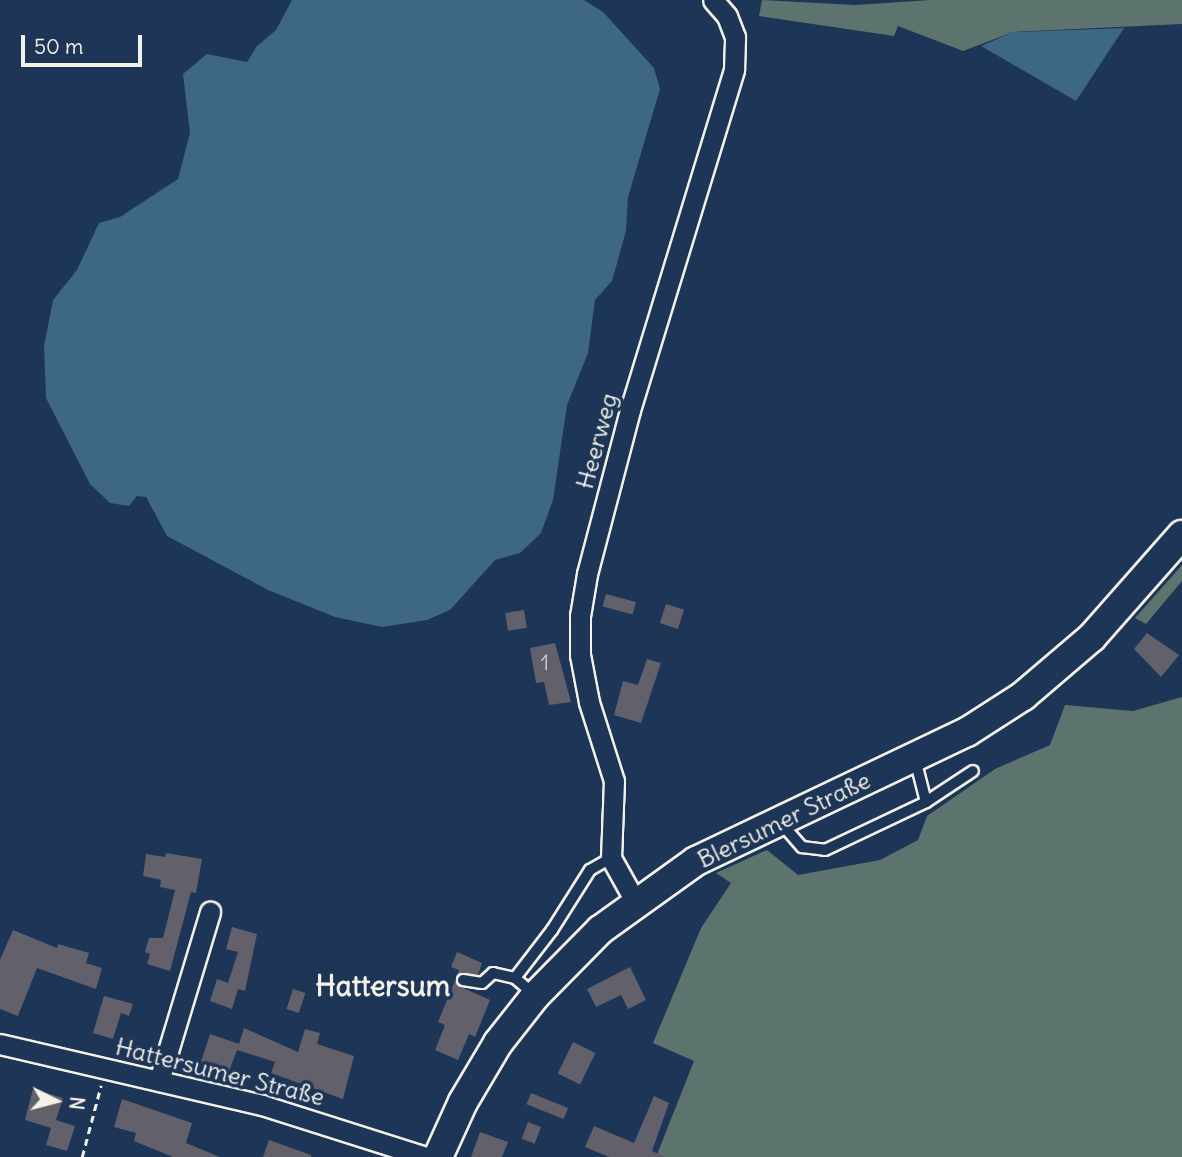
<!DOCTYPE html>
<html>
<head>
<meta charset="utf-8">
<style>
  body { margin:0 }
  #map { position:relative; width:1182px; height:1157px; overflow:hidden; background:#1d3557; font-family:Delius,sans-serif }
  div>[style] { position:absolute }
  .green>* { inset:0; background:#5d736e }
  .water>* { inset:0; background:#3e6784 }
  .building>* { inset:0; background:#61606b; transform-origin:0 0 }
  .path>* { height:2.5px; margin-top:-1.25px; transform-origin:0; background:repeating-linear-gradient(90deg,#f4f1e8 0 7px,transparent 0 12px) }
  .roads { filter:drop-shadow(2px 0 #f4f1e8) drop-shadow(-2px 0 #f4f1e8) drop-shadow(0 2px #f4f1e8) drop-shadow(0 -2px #f4f1e8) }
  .lane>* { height:10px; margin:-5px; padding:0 5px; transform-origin:5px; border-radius:5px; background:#1d3557 }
  .street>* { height:19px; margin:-9.5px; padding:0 9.5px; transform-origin:9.5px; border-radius:9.5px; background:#1d3557 }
  .secondary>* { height:28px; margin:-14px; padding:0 14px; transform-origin:14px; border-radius:14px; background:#1d3557 }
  span { translate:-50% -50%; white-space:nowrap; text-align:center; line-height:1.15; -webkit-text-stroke:7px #1d3557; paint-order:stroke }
  .number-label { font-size:21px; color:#cfcdc9 }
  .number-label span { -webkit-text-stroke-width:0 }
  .street-label { font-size:24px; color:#f4f1e8 }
  .quarter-label { font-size:28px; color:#f4f1e8; font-weight:700 }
  .north { position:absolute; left:21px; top:1066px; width:70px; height:70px; -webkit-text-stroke:5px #1d3557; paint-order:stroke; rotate:96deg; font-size:19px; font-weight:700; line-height:28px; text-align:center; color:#f4f1e8 }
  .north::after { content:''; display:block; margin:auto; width:24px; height:32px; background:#f4f1e8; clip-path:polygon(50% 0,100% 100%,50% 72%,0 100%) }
  .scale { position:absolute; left:21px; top:35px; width:121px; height:32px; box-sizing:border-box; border:4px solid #f4f1e8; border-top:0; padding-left:9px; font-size:21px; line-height:24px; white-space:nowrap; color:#f4f1e8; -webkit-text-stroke:5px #1d3557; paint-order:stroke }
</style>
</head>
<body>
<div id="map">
  <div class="green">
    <i style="clip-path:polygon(762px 0,855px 5px,930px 0,1182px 0,1182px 24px,1013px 32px,963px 51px,898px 26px,894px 36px,759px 16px)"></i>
    <i style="clip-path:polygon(1182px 565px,1182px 581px,1146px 624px,1135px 618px)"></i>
    <i style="clip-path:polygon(1182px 697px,1182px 1157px,656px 1157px,694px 1061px,653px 1043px,701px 928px,731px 883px,716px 873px,767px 850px,798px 875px,880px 860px,918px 840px,927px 816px,995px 769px,1050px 745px,1065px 705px,1133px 711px)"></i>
  </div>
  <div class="water">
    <i style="clip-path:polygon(292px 0,584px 0,603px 12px,654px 68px,660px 89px,628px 197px,626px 231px,612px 281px,595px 300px,588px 353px,567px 405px,553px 500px,541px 533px,520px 553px,495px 560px,450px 610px,427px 620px,382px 627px,335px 617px,268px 590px,167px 536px,146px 497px,137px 496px,129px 506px,110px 503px,90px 484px,46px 398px,44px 346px,53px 300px,77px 270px,99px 223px,120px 217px,178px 179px,190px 133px,183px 74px,207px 54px,247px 62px,257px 46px,276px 30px)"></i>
    <i style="clip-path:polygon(1124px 28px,1076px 101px,981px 46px,1013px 32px)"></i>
  </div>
  <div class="building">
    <i style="left:606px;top:594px;width:31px;height:13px;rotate:15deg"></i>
    <i style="left:666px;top:604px;width:19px;height:20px;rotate:18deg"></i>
    <i style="left:524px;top:610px;width:18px;height:19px;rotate:81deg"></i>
    <i style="clip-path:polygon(1147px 633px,1179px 655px,1161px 677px,1134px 649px)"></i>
    <i style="clip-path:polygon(555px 643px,571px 702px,549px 705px,544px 682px,536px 683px,530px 648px)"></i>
    <i style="clip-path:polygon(647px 659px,661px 663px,641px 723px,614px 715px,623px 681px,638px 685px)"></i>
    <i style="clip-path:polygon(166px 853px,202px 859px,196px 893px,191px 892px,170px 971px,147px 964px,150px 954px,145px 952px,149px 938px,163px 938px,175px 890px,160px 887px,161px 880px,143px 876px,146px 854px,165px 857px)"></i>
    <i style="clip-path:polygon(232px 927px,257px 934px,245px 991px,238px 989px,232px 1009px,210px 1001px,217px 979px,228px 983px,238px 952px,226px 949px)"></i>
    <i style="clip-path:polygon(13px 930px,57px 948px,58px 944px,89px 953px,86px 963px,102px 968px,96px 989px,37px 968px,18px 1016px,0 1009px,0 960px)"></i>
    <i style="clip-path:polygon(457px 952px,482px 963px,478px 975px,461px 973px,456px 977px,459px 970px,451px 967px)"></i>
    <i style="clip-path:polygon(630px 967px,646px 1000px,628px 1009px,621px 995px,596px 1007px,587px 989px)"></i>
    <i style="clip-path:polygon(456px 978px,459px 986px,490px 1000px,475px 1037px,469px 1034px,458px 1060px,435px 1050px,445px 1025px,438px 1022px)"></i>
    <i style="left:293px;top:989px;width:13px;height:21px;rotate:18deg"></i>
    <i style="clip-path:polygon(104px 996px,133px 1004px,129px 1016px,121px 1013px,113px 1039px,93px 1033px)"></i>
    <i style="clip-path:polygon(244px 1028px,298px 1052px,305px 1029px,320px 1033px,317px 1044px,354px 1056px,343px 1099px,271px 1073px,275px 1062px,237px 1050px,228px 1074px,200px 1065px,210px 1034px,239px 1044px)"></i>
    <i style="left:573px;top:1042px;width:25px;height:35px;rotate:26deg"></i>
    <i style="clip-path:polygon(33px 1089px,63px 1098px,56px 1120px,75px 1126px,67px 1151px,46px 1145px,51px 1128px,25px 1120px)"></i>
    <i style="left:531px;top:1093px;width:40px;height:12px;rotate:22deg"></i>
    <i style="clip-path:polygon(654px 1096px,669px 1103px,652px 1151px,665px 1157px,609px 1157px,585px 1147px,594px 1126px,634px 1143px)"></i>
    <i style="clip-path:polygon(122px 1099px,192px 1123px,186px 1143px,220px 1157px,173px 1157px,134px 1141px,136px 1133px,114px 1127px)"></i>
    <i style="left:528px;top:1122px;width:14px;height:18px;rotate:21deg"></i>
    <i style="clip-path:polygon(480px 1132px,508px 1142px,502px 1157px,471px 1157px)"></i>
    <i style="clip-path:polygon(269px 1140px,311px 1155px,311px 1157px,263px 1157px)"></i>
  </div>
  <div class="path">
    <i style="left:82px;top:1157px;width:74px;rotate:-75.2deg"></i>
  </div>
  <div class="roads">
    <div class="lane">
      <i style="left:926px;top:802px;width:56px;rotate:-33.4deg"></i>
      <i style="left:781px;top:823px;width:32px;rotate:49deg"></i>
      <i style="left:802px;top:847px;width:23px;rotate:7deg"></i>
      <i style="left:825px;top:850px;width:112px;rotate:-25.4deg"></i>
      <i style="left:926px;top:802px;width:44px;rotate:-104.3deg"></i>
      <i style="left:515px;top:978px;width:61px;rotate:-52.4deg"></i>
      <i style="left:552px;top:930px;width:71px;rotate:-57.7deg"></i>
      <i style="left:590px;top:870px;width:24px;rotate:-30deg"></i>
      <i style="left:463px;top:980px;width:19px;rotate:9deg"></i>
      <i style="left:482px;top:983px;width:15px;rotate:-42deg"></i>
      <i style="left:493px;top:973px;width:23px;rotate:13deg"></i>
      <i style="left:515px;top:978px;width:23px;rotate:41deg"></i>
    </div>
    <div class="street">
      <i style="left:635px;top:901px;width:49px;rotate:-119.2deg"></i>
      <i style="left:611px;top:858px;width:77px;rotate:-87.8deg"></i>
      <i style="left:614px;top:781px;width:83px;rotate:-107.6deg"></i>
      <i style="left:589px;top:702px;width:48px;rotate:-100.8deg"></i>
      <i style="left:580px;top:655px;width:39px;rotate:-90deg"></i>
      <i style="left:580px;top:616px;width:43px;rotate:-80.5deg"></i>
      <i style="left:587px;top:574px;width:170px;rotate:-75.3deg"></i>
      <i style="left:630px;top:410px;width:357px;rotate:-73deg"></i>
      <i style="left:734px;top:69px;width:32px;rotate:-88deg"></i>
      <i style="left:735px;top:37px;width:22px;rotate:-111deg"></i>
      <i style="left:727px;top:16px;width:21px;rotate:-131deg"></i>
      <i style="left:0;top:1044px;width:269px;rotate:13.1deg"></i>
      <i style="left:262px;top:1105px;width:172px;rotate:17.6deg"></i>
      <i style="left:159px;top:1081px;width:177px;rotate:-73.2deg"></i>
    </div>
    <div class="secondary">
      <i style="left:438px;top:1157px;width:60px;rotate:-65.6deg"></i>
      <i style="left:463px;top:1102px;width:69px;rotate:-59.3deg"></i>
      <i style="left:498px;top:1043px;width:60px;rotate:-51.8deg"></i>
      <i style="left:535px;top:996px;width:93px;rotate:-45.4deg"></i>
      <i style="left:600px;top:930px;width:118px;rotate:-35.7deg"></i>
      <i style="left:696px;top:861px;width:300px;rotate:-25.5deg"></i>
      <i style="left:967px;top:732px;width:67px;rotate:-32.7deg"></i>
      <i style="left:1023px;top:696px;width:91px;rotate:-40.5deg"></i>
      <i style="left:1092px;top:637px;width:136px;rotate:-48.6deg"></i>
    </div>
  </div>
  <div class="number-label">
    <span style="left:545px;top:663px">1</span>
  </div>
  <div class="street-label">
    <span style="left:597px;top:441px;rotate:-75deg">Heerweg</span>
    <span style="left:784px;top:820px;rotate:-26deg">Blersumer Straße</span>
    <span style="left:220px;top:1072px;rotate:14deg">Hattersumer Straße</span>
  </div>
  <div class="quarter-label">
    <span style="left:383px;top:986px">Hattersum</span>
  </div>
  <div class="north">N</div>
  <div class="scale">50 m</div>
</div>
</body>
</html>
